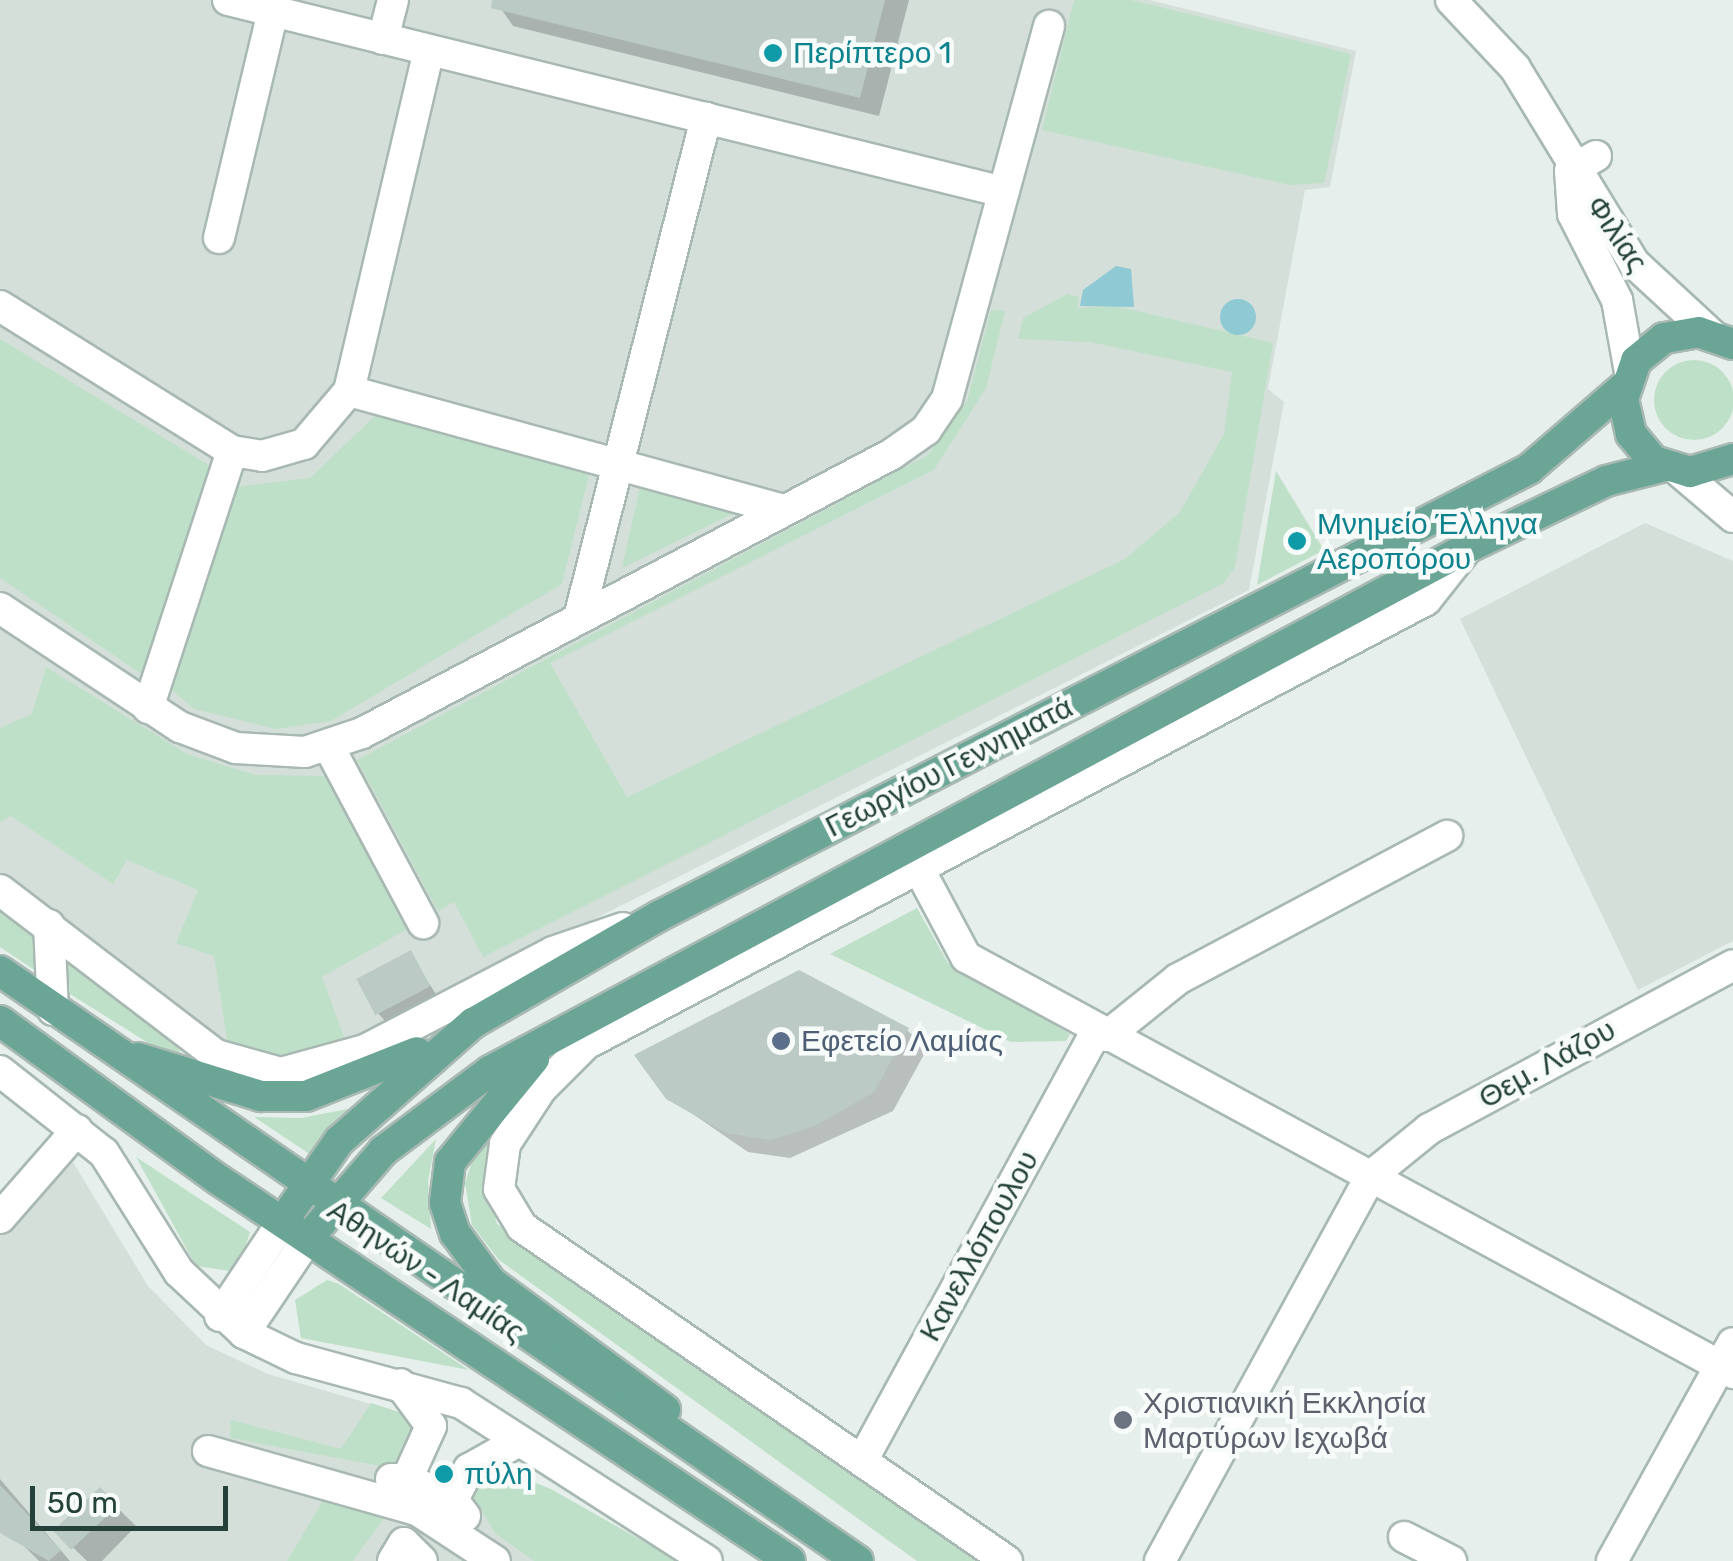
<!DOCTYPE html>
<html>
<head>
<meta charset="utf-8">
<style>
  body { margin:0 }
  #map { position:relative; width:1733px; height:1561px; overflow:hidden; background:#e6efeb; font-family:Rubik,sans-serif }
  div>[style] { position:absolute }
  .built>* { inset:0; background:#d4dfda }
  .green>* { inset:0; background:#bfe0c8 }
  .round { border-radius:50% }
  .water>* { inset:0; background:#8ec9d4 }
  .shadow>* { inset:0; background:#0003 }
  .building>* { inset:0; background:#bbcac4; transform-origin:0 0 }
  .roads { filter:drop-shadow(2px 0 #a8b8b2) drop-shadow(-2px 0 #a8b8b2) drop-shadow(0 2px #a8b8b2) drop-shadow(0 -2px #a8b8b2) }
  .minor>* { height:30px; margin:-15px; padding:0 15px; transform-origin:15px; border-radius:15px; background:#fff }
  .major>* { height:30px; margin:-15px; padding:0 15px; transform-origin:15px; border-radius:15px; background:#6aa596 }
  .dots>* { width:28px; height:28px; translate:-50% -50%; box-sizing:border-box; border:5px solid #f7fbf9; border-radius:50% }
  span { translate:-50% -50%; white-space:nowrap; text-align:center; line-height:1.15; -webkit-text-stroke:9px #f7fbf9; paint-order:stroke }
  .culture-label { font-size:30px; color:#0d838f }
  .left { translate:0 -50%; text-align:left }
  .street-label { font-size:30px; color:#24423a }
  .service-label { font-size:30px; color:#4e5e75 }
  .worship-label { font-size:30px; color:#5b616d }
  .scale { position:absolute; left:30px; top:1486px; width:198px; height:45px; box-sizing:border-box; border:5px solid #24423a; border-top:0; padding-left:12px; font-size:30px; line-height:35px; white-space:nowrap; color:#24423a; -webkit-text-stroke:8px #f7fbf9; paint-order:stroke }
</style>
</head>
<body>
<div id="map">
  <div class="built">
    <i style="clip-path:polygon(0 0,1149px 0,1356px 51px,1330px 187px,1305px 190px,1268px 389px,1284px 402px,1249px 590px,330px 1052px,248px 1061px,0 873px)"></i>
    <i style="clip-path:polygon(1645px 523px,1733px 561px,1733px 941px,1638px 990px,1460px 619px)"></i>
    <i style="clip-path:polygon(73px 1162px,148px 1286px,206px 1345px,268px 1374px,402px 1413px,415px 1433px,411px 1455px,460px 1480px,503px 1486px,637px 1561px,0 1561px,0 1235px)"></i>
  </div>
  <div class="green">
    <i style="clip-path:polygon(1074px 0,1131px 0,1351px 54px,1324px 183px,1290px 185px,1042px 130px)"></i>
    <i style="clip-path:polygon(1068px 294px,1079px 297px,1078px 308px,1116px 306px,1273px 343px,1235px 567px,1224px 583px,483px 957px,454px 902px,438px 911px,357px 760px,928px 455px,967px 401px,991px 310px,1005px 311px,986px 388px,934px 470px,550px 663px,627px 797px,1125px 559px,1180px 512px,1224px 434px,1232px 372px,1090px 342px,1018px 339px,1023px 318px)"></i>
    <i style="clip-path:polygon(0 339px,212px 467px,146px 677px,0 578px)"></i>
    <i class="round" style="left:1654px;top:360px;width:80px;height:80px"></i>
    <i style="clip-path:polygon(377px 414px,591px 467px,562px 584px,331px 721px,276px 729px,194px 709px,167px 686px,236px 487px,310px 478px)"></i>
    <i style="clip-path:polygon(1276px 471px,1324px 550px,1257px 585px)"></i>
    <i style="clip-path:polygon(641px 482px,738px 511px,622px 568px)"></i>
    <i style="clip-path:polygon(46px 667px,187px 754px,256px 775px,331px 776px,411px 927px,322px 977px,346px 1043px,263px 1058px,228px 1045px,214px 956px,176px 943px,198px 890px,127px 860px,113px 884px,11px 816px,0 822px,0 728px,32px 714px)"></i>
    <i style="clip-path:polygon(917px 908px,948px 963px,1070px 1034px,1066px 1041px,1011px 1042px,830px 954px)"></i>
    <i style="clip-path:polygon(0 911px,34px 936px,36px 971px,0 947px)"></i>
    <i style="clip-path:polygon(67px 957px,147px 1010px,198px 1074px,70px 994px)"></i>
    <i style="clip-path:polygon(353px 1108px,311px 1155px,254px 1117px,301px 1118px)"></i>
    <i style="clip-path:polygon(502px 1119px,485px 1177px,497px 1224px,983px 1561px,917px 1561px,499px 1260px,472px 1225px,465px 1183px,479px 1141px)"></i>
    <i style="clip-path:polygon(436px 1139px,428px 1181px,431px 1229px,381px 1198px)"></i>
    <i style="clip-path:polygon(136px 1157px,250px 1232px,237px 1272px,196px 1266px)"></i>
    <i style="clip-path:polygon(327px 1280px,339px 1284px,469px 1370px,301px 1338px,295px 1300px)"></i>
    <i style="clip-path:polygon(371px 1403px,402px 1413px,414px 1433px,411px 1455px,391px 1468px,230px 1438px,231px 1420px,341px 1449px)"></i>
    <i style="clip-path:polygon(515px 1475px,551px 1489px,678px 1561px,534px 1561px,495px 1533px,468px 1488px)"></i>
    <i style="clip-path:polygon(324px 1499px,384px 1518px,353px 1561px,287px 1561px)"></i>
  </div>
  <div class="water">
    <i style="clip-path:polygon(1116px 266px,1131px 269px,1134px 307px,1080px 306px,1083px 290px)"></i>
    <i class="round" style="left:1220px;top:299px;width:36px;height:36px"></i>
  </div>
  <div class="shadow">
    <i style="clip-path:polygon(495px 0,909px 0,879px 116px,513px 26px)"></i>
    <i style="clip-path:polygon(410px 953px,437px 996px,386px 1022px,377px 1012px)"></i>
    <i style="clip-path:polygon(907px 1030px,927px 1049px,893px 1111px,790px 1158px,748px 1152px,668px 1097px)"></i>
    <i style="clip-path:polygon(0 1479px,70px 1561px,39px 1561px,0 1522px)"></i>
    <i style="clip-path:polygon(100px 1491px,136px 1526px,102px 1561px,87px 1561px,58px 1533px)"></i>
  </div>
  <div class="building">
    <i style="clip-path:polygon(492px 0,885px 0,860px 98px,491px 8px)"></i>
    <i style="left:411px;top:950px;width:41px;height:62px;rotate:62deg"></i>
    <i style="clip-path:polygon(799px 970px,909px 1028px,874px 1092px,815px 1126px,770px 1140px,726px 1133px,666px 1099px,634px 1055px)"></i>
    <i style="clip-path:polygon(0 1485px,61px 1550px,49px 1561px,0 1533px)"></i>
    <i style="left:100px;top:1487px;width:26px;height:64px;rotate:47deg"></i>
  </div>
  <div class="roads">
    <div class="minor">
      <i style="left:228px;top:0;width:799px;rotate:13.9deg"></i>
      <i style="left:1451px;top:0;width:93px;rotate:46.7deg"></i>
      <i style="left:1515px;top:68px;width:228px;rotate:58.6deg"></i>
      <i style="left:1634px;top:263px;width:105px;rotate:42.7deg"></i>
      <i style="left:383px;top:39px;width:40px;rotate:-75.6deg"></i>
      <i style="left:1570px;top:171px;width:43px;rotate:86deg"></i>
      <i style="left:1573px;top:214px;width:97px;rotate:62.9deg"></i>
      <i style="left:1617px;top:300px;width:73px;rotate:79.8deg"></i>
      <i style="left:1570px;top:171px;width:30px;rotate:-30deg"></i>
      <i style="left:219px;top:238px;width:233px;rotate:-76.6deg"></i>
      <i style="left:0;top:306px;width:274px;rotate:32deg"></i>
      <i style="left:232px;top:451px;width:30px;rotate:9deg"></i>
      <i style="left:262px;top:456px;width:44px;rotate:-15.9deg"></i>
      <i style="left:304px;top:444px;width:70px;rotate:-49.7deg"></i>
      <i style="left:349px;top:391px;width:349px;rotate:-76.8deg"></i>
      <i style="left:349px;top:391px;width:448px;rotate:15.3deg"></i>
      <i style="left:1679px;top:471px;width:71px;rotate:40.4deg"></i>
      <i style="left:0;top:608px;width:216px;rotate:33.5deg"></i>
      <i style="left:180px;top:727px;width:60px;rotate:20.6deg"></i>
      <i style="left:236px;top:748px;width:69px;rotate:3.3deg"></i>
      <i style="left:305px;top:752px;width:60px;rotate:-18.4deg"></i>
      <i style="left:362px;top:733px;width:599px;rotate:-27.76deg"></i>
      <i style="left:892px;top:454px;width:42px;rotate:-35.2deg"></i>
      <i style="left:926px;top:430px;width:37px;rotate:-56deg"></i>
      <i style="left:947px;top:399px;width:387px;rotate:-74.7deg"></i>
      <i style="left:581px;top:610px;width:508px;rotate:-75.74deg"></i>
      <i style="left:148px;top:708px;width:270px;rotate:-71.9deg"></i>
      <i style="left:329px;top:747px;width:200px;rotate:61.9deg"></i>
      <i style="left:919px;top:869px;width:100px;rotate:61.9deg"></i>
      <i style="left:966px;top:957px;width:873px;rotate:28.47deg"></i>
      <i style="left:0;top:890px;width:272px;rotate:37.4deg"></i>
      <i style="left:216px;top:1055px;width:67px;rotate:15.5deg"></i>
      <i style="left:281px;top:1073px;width:87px;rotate:-15.3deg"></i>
      <i style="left:365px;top:1050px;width:212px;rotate:-27.5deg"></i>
      <i style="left:553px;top:952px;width:74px;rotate:-18.9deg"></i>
      <i style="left:49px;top:925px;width:85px;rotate:87.3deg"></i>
      <i style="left:1107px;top:1036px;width:91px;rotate:-38.8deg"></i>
      <i style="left:1178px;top:979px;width:305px;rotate:-28deg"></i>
      <i style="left:0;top:1071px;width:132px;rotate:38.3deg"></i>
      <i style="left:104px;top:1153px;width:141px;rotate:57.8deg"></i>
      <i style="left:179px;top:1272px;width:89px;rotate:43.2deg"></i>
      <i style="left:244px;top:1333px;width:58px;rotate:25.7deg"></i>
      <i style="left:296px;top:1358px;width:171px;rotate:15.3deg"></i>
      <i style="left:461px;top:1403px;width:292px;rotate:32.7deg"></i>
      <i style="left:0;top:1218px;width:117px;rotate:-48.8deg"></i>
      <i style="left:220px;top:1316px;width:114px;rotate:-56.4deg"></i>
      <i style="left:244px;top:1333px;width:115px;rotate:-56deg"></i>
      <i style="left:208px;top:1451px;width:217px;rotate:15.8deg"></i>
      <i style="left:862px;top:1461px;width:491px;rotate:-61.4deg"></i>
      <i style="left:391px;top:1479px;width:16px"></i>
      <i style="left:407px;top:1479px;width:58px;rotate:-65.6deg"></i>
      <i style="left:431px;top:1426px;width:52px;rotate:-126.4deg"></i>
      <i style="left:465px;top:1516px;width:20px;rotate:-127deg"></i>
      <i style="left:453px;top:1500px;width:35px;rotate:-63deg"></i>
      <i style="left:469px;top:1469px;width:57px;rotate:-29.2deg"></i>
      <i style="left:434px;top:1517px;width:25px;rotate:-42deg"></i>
      <i style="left:453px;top:1500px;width:51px;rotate:-155.5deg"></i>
      <i style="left:407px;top:1479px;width:33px;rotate:72deg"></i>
      <i style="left:417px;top:1510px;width:93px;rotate:33.2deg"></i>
      <i style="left:1404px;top:1537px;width:53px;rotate:27.1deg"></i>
      <i style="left:393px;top:1561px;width:21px;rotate:-59deg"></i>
      <i style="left:404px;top:1543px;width:25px;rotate:45deg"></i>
      <i style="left:1007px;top:1561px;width:589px;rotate:-145.45deg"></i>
      <i style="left:522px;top:1227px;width:44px;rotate:-121.2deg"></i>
      <i style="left:499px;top:1189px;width:45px;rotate:-82.4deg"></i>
      <i style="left:505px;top:1144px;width:66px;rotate:-56.8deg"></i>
      <i style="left:541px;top:1089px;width:64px;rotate:-45deg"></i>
      <i style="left:586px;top:1044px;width:950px;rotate:-27.86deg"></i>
      <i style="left:1426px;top:600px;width:66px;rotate:-51.7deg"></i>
      <i style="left:1160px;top:1561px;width:438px;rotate:-61.3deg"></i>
      <i style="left:1370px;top:1177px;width:76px;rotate:-39.1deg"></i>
      <i style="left:1429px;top:1129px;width:345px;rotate:-28.3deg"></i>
      <i style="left:1612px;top:1561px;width:249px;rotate:-61deg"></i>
    </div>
    <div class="major">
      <i style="left:1733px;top:344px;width:36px;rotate:-161deg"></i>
      <i style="left:1699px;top:332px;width:36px;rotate:170deg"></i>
      <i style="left:1664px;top:338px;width:36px;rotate:141deg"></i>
      <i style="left:1636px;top:361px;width:40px;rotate:108.9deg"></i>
      <i style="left:1623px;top:399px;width:36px;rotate:77deg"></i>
      <i style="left:1631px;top:434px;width:35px;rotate:50deg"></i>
      <i style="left:1654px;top:461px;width:38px;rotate:17deg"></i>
      <i style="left:1690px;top:472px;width:45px;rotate:-16.8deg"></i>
      <i style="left:0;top:971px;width:1041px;rotate:34.51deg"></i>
      <i style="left:0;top:1021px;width:271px;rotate:36deg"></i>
      <i style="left:219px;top:1180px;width:686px;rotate:33.71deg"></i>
      <i style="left:138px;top:1058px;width:129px;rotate:17.2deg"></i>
      <i style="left:261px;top:1096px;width:45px"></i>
      <i style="left:306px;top:1096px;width:119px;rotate:-21.6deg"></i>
      <i style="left:534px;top:1059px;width:133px;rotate:129.2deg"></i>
      <i style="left:450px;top:1162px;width:41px;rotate:97deg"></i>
      <i style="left:445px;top:1203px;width:32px;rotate:72deg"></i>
      <i style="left:455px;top:1233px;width:61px;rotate:53.7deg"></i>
      <i style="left:491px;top:1282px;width:216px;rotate:36.3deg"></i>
      <i style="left:283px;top:1221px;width:98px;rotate:-55deg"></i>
      <i style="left:339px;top:1141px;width:179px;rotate:-41.4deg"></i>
      <i style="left:473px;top:1023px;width:215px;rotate:-29.9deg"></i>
      <i style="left:659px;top:916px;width:978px;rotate:-27.19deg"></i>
      <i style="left:1529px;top:469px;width:125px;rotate:-40.8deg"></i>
      <i style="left:308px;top:1238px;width:115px;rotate:-49.2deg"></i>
      <i style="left:383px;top:1151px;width:134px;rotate:-36.8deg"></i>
      <i style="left:490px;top:1071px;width:1108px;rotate:-28.16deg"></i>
      <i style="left:1467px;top:548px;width:154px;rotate:-25.7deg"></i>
      <i style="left:1606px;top:481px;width:61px;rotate:-14.3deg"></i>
    </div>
  </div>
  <div class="dots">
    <i style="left:773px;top:53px;background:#0f9aa8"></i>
    <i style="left:1297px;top:541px;background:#0f9aa8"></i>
    <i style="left:781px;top:1041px;background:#5c6f8a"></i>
    <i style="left:1123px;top:1420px;background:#6b7280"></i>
    <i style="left:444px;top:1474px;background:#0f9aa8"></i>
  </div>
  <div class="culture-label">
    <span class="left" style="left:793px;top:53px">Περίπτερο 1</span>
    <span class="left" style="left:1317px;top:541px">Μνημείο Έλληνα<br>Αεροπόρου</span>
    <span class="left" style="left:464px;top:1474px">πύλη</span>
  </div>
  <div class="street-label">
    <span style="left:1617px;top:234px;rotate:56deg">Φιλίας</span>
    <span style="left:949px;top:767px;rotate:-27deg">Γεωργίου Γεννηματά</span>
    <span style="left:1547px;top:1064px;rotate:-29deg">Θεμ. Λάζου</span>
    <span style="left:979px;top:1246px;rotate:-61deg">Κανελλόπουλου</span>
    <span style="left:426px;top:1271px;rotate:34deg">Αθηνών - Λαμίας</span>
  </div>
  <div class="service-label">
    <span class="left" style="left:801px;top:1041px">Εφετείο Λαμίας</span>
  </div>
  <div class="worship-label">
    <span class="left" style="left:1143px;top:1420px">Χριστιανική Εκκλησία<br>Μαρτύρων Ιεχωβά</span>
  </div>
  <div class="scale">50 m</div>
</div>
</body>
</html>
